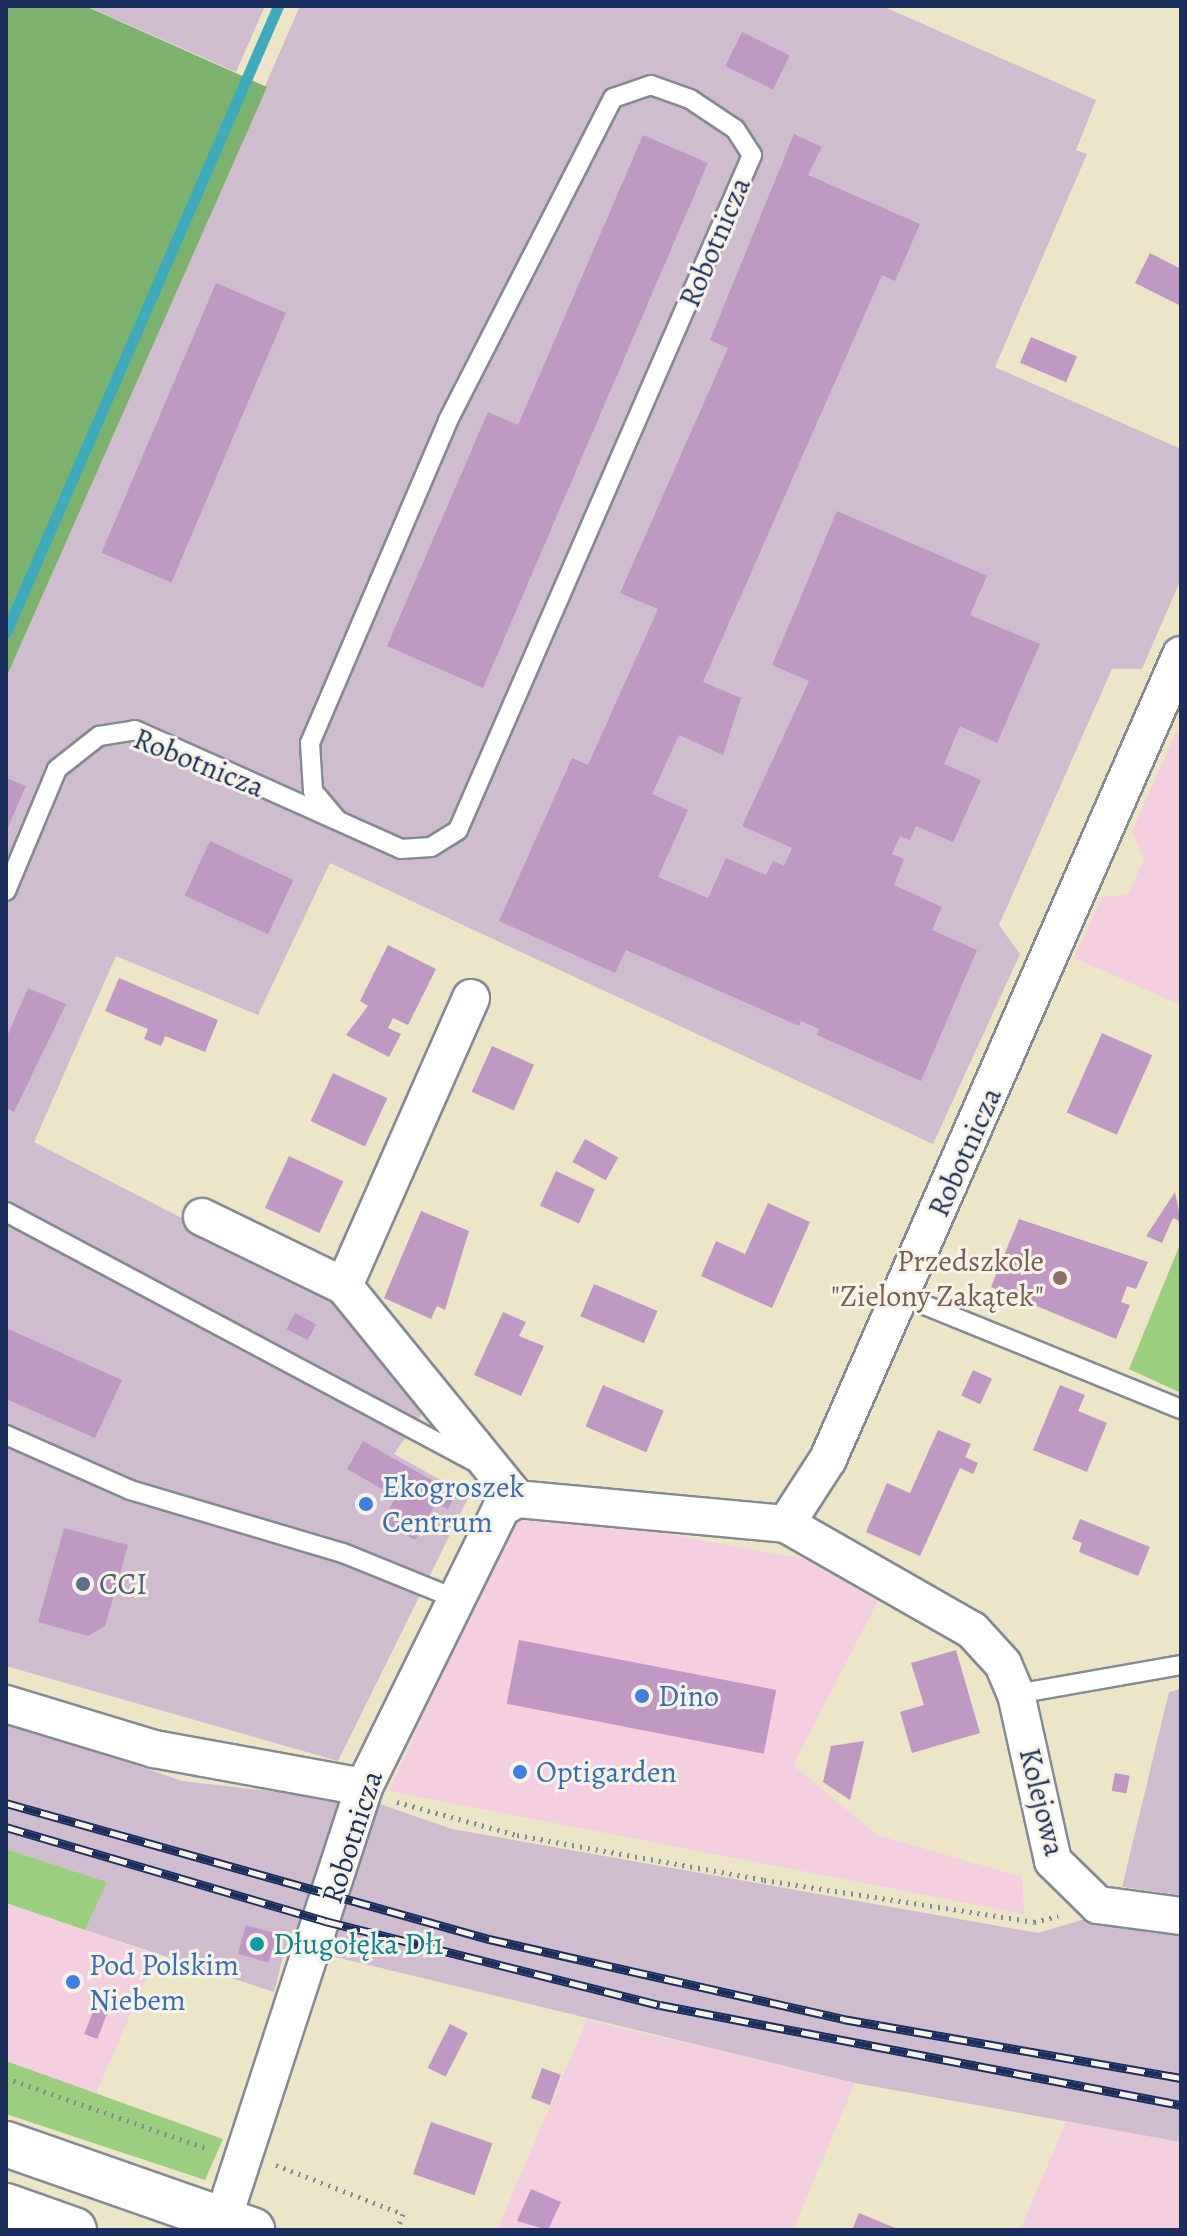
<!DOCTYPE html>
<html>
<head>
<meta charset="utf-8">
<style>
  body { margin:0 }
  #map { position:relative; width:1187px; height:2236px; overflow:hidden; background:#ede5c8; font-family:Alegreya,serif }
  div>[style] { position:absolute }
  .built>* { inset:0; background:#f3cfe0 }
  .industrial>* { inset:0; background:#cfbdcf }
  .green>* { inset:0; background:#9bcf7f }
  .forest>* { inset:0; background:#7cb26e }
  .stream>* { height:11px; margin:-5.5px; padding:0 5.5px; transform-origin:5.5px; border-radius:5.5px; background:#3eabbd }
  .building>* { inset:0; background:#bf99c3; transform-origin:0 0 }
  .path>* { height:5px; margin-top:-2.5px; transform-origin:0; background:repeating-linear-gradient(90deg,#848a93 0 2px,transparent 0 8px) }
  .roads { filter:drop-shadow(2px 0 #848a93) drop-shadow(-2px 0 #848a93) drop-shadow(0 2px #848a93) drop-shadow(0 -2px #848a93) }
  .service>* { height:18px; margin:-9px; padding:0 9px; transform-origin:9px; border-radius:9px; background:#fff }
  .minor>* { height:36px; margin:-18px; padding:0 18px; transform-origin:18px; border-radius:18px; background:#fff }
  .secondary>* { height:44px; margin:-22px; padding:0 22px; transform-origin:22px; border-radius:22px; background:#fff }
  .rail>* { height:9px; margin-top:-4.5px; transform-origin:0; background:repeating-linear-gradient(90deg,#f7f3e8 0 18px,#1b2f5e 0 36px); box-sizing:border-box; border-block:2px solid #1b2f5e }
  .dots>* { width:22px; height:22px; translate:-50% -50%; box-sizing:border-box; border:4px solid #f7f3e8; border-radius:50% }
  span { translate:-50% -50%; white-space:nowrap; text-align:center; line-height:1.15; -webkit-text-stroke:6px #f7f3e8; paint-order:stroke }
  .street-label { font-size:30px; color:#1b2f5e }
  .education-label { font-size:30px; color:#785e54 }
  .right { translate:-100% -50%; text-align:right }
  .shop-label { font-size:30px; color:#366cbe }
  .left { translate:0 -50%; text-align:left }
  .service-label { font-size:30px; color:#4e5e75 }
  .culture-label { font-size:30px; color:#0d838f }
  .frame { position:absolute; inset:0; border:8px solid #1b2f5e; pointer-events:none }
</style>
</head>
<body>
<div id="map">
  <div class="built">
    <i style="clip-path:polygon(1177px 730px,1181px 732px,1181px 1005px,1074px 958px,1102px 897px,1128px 895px,1144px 859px,1132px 831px)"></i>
    <i style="clip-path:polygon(518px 1506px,809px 1560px,878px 1601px,793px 1765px,877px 1835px,1022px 1877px,1024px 1914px,389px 1791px)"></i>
    <i style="clip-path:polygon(6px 1903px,156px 1955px,96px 2094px,6px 2061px)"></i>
    <i style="clip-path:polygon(587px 2020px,855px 2083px,793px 2230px,497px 2230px)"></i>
    <i style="clip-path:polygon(1066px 2122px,1181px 2141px,1181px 2230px,1020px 2230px)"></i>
  </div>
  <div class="industrial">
    <i style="clip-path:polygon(86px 6px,265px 6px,236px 72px)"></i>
    <i style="clip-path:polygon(300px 6px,882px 6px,1096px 100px,1076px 150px,1087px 154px,995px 367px,1181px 449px,1181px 579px,1142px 669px,1112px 669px,999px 925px,1020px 954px,933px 1144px,330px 863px,258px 1015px,116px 956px,34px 1142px,343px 1301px,423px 1412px,394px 1454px,469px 1496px,338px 1761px,6px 1666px,6px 678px)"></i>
    <i style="clip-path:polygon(1181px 1689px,1181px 1895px,1122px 1887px,1169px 1692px)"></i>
    <i style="clip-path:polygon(6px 1720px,182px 1781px,380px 1804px,452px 1829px,1038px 1933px,1095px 1916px,1181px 1931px,1181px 2142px,855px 2083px,286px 1945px,274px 1992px,85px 1930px,106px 1882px,6px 1849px)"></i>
  </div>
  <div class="green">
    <i style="clip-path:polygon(1181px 1242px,1181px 1393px,1129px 1369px)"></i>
    <i style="clip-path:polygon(6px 1849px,107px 1882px,85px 1930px,6px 1903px)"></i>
    <i style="clip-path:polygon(6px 2061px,223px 2139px,205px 2180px,6px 2114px)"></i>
  </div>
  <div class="forest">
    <i style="clip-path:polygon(6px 6px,85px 6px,267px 87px,6px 678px)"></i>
  </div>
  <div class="stream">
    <i style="left:6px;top:632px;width:683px;rotate:-66.51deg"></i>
  </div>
  <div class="building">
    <i style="left:742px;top:32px;width:53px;height:38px;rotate:26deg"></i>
    <i style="clip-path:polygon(794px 134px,822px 147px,808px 175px,920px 224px,895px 281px,882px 275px,703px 682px,741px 698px,723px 755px,679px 735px,652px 794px,688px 810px,658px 877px,708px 898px,726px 858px,766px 875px,773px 861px,784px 866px,792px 848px,742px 826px,809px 681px,772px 665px,837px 511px,987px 576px,970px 615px,1040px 644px,997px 743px,960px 726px,944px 764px,981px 780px,953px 842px,916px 826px,910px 840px,900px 836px,892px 854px,904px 859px,894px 885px,942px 907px,932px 930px,977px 950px,921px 1081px,817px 1035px,819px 1029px,801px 1021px,799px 1026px,626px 950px,615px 973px,499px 921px,572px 758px,588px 765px,658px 609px,620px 593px,728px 348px,710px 340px)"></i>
    <i style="clip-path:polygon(643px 135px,708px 163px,483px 688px,387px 646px,488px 412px,518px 425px)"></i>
    <i style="clip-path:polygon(1150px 253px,1181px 269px,1181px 306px,1135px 283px)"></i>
    <i style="left:216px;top:283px;width:76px;height:293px;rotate:23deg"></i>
    <i style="left:1031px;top:337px;width:50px;height:28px;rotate:23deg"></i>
    <i style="clip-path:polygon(6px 778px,26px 786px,6px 832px)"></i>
    <i style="left:210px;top:841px;width:92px;height:60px;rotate:25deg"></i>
    <i style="clip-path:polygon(388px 945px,436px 969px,408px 1025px,393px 1018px,388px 1028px,401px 1034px,389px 1057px,346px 1035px,368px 1006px,360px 1001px)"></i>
    <i style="clip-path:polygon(119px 978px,218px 1020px,205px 1052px,165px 1036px,161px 1046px,144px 1039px,148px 1029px,105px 1011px)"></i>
    <i style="clip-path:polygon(28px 988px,66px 1004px,14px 1112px,6px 1108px,6px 1039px)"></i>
    <i style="left:1102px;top:1033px;width:55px;height:87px;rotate:24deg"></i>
    <i style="left:492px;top:1046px;width:46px;height:50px;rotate:24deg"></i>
    <i style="left:333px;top:1073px;width:60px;height:53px;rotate:25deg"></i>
    <i style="left:585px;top:1139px;width:38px;height:26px;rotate:29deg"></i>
    <i style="left:289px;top:1156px;width:60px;height:57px;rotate:25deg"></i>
    <i style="left:556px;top:1171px;width:43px;height:38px;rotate:25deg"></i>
    <i style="clip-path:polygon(1175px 1192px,1181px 1222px,1173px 1218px,1162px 1243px,1146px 1236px)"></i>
    <i style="clip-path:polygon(768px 1203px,810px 1222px,772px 1308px,701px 1276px,716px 1241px,745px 1254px)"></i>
    <i style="clip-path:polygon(421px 1211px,469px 1231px,445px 1310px,437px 1306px,431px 1319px,384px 1298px)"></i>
    <i style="clip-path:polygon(1019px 1219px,1148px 1262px,1136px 1289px,1127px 1286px,1121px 1302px,1130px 1305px,1116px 1339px,991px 1287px)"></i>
    <i style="left:594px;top:1284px;width:69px;height:35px;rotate:23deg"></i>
    <i style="clip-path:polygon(503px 1312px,526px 1322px,519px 1336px,544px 1346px,521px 1396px,474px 1375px)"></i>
    <i style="left:295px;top:1313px;width:24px;height:18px;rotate:28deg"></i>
    <i style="clip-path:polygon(6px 1328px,122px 1380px,95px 1438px,6px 1399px)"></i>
    <i style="left:973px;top:1370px;width:21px;height:28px;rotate:25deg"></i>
    <i style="left:603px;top:1385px;width:66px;height:45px;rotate:23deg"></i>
    <i style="clip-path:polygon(1060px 1385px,1085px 1395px,1078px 1411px,1107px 1423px,1087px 1472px,1033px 1450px)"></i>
    <i style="clip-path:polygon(938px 1430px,971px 1444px,965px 1457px,978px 1463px,973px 1474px,960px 1468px,920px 1556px,866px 1532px,887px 1483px,910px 1493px)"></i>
    <i style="clip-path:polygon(363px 1441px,456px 1494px,448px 1509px,436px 1503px,415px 1540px,382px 1521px,396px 1497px,347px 1469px)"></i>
    <i style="clip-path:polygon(1080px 1519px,1150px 1547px,1138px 1576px,1079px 1552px,1082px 1543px,1072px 1539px)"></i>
    <i style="clip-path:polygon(64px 1528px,128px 1545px,105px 1626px,88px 1636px,38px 1622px)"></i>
    <i style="left:519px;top:1640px;width:262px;height:65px;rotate:11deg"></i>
    <i style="clip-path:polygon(956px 1650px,980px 1733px,912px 1753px,900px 1712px,924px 1705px,911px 1663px)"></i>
    <i style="clip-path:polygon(864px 1741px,850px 1800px,823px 1782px,831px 1746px)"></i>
    <i style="left:1115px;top:1773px;width:15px;height:18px;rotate:11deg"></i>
    <i style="left:246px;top:1925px;width:32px;height:30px;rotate:16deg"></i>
    <i style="left:95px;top:2006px;width:14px;height:30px;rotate:21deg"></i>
    <i style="left:450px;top:2024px;width:20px;height:49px;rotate:27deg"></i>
    <i style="left:542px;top:2068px;width:20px;height:32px;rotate:20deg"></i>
    <i style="left:431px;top:2122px;width:65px;height:55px;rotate:19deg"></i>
    <i style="clip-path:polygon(531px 2189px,561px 2202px,548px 2230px,517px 2221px)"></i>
    <i style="clip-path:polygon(859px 2213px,900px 2230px,852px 2230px)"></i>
  </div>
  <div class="path">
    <i style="left:397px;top:1802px;width:124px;rotate:15.4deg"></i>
    <i style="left:517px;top:1835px;width:251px;rotate:10.3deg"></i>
    <i style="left:764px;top:1880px;width:273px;rotate:8.8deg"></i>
    <i style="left:1034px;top:1922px;width:25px;rotate:-14deg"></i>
    <i style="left:6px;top:2078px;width:215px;rotate:19.3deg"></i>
    <i style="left:276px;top:2165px;width:136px;rotate:21.1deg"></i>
    <i style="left:403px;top:2214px;width:17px;rotate:111deg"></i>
  </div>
  <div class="roads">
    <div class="service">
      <i style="left:6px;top:891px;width:132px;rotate:-67.3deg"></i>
      <i style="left:57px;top:769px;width:53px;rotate:-38.2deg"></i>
      <i style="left:99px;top:736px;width:36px;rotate:-9deg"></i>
      <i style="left:135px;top:730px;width:291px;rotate:24.1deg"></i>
      <i style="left:401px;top:849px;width:30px;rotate:-4deg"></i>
      <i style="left:431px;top:847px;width:32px;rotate:-32deg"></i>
      <i style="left:458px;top:830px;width:736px;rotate:-66.46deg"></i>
      <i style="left:752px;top:155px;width:31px;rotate:-123deg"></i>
      <i style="left:735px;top:129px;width:54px;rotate:-146.3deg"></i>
      <i style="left:690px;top:99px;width:41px;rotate:-160.3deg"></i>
      <i style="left:651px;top:85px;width:40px;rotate:161.1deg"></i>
      <i style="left:613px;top:98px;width:363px;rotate:117.1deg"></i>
      <i style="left:448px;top:421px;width:350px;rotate:113.2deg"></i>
      <i style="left:310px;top:743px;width:48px;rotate:86.4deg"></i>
      <i style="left:313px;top:791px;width:38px;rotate:50deg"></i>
      <i style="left:6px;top:1212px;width:529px;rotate:28.07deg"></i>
      <i style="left:900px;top:1295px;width:303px;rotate:22.1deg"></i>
      <i style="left:6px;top:1435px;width:136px;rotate:23.9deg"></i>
      <i style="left:130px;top:1490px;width:222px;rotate:16.5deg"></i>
      <i style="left:343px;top:1553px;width:120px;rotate:22.1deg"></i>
      <i style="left:1016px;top:1694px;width:168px;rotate:-10deg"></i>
    </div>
    <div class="minor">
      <i style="left:471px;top:998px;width:315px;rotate:113.8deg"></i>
      <i style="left:344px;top:1286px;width:274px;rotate:50.9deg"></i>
      <i style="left:202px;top:1217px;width:158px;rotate:25.9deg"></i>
      <i style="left:786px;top:1524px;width:77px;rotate:-57.1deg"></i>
      <i style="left:828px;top:1459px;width:878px;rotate:-66.3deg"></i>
      <i style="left:6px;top:1704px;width:155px;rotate:16.9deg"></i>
      <i style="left:154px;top:1749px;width:213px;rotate:10.3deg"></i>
      <i style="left:227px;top:2230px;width:12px;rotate:-110deg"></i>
      <i style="left:223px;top:2219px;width:454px;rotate:-71.9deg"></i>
      <i style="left:364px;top:1787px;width:311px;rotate:-63.8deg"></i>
      <i style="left:501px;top:1508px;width:18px;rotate:-29deg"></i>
      <i style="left:517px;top:1499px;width:270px;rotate:5.3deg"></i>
      <i style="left:786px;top:1524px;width:214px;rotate:29.7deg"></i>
      <i style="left:972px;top:1630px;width:46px;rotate:47.6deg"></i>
      <i style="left:1003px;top:1664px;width:33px;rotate:67deg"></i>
      <i style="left:1016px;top:1694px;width:171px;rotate:77.5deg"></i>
      <i style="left:1053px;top:1861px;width:63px;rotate:44.4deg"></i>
      <i style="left:1098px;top:1905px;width:84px;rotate:7.5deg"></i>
    </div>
    <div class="secondary">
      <i style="left:6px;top:2144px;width:261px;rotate:19.3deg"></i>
      <i style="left:6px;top:2206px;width:72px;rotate:19.4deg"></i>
    </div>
  </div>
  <div class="rail">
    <i style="left:6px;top:1803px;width:502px;rotate:15.73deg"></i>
    <i style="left:489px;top:1939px;width:363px;rotate:12.7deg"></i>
    <i style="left:843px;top:2019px;width:343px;rotate:9.9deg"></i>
    <i style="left:6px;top:1827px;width:333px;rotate:16.4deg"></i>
    <i style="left:325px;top:1921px;width:345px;rotate:14.1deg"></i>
    <i style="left:660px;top:2005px;width:531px;rotate:10.87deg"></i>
  </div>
  <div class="dots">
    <i style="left:1060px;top:1278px;background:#8d6e63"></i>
    <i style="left:366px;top:1504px;background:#3f7fe0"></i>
    <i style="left:83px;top:1584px;background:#5c6f8a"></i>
    <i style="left:642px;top:1696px;background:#3f7fe0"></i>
    <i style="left:520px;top:1772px;background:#3f7fe0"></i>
    <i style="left:257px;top:1944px;background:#0f9aa8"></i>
    <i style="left:73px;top:1982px;background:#3f7fe0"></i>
  </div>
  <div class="street-label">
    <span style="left:715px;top:242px;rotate:-67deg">Robotnicza</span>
    <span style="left:199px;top:763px;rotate:22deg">Robotnicza</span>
    <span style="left:965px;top:1152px;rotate:-66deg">Robotnicza</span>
    <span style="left:1042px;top:1802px;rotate:76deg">Kolejowa</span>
    <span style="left:352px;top:1837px;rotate:-72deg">Robotnicza</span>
  </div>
  <div class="education-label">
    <span class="right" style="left:1044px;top:1278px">Przedszkole<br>"Zielony Zakątek"</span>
  </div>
  <div class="shop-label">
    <span class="left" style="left:382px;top:1504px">Ekogroszek<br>Centrum</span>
    <span class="left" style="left:658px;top:1696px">Dino</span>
    <span class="left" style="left:536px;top:1772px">Optigarden</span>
    <span class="left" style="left:89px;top:1982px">Pod Polskim<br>Niebem</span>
  </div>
  <div class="service-label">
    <span class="left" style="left:99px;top:1584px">CCI</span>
  </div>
  <div class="culture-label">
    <span class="left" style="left:273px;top:1944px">Długołęka Dł1</span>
  </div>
  <div class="frame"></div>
</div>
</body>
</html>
